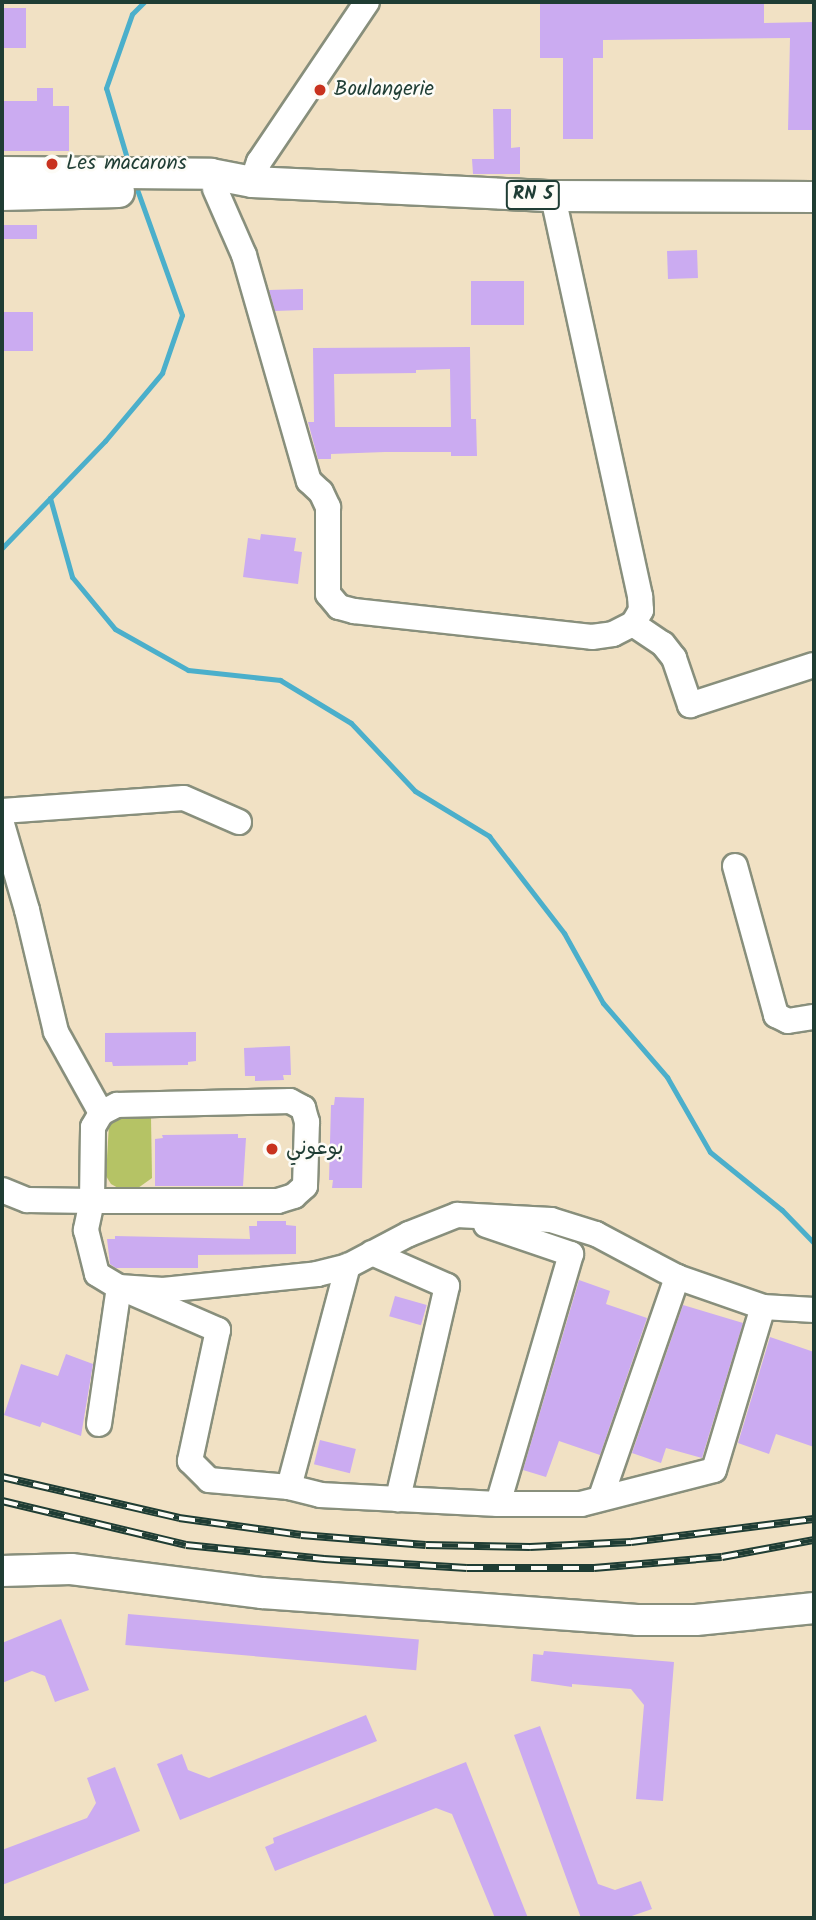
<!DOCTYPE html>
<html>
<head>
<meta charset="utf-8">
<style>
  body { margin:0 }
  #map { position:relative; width:816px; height:1920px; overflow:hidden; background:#f1e1c4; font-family:Kalam,"Playpen Sans Arabic",sans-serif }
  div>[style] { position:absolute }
  .green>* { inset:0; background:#b5c365 }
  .stream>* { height:5px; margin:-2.5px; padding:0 2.5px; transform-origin:2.5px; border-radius:2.5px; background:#4bafcb }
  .building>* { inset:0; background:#cbabf1; transform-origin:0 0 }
  .roads { filter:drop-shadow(2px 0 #888f7c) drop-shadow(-2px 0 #888f7c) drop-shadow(0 2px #888f7c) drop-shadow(0 -2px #888f7c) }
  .minor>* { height:24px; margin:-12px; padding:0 12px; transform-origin:12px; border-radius:12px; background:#fff }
  .major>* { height:30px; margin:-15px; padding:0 15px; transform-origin:15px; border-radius:15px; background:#fff }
  .rail>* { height:8px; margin-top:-4px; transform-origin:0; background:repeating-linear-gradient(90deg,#fdfcf7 0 16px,#1f3d34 0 32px); box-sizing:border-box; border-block:2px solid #1f3d34 }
  .dots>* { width:19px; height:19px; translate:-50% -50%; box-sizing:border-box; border:4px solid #fdfcf7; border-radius:50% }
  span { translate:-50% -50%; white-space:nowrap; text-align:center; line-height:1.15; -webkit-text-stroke:5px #fdfcf7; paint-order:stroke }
  .shield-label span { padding:2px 5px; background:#fdfcf7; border:2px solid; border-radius:5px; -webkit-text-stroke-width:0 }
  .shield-label { font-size:19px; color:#1f3d34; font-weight:700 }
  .poi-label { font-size:21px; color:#1f3d34 }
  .left { translate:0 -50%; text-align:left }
  .frame { position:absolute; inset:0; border:4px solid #1f3d34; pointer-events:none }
</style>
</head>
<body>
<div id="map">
  <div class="green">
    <i style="clip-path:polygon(117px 1118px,151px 1118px,152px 1178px,138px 1188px,120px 1189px,111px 1184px,106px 1176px,109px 1124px)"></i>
  </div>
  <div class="stream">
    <i style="left:129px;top:165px;width:80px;rotate:-106.6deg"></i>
    <i style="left:106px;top:88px;width:78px;rotate:-70.6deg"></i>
    <i style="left:132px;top:14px;width:17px;rotate:-45deg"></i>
    <i style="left:50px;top:498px;width:82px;rotate:74.4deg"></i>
    <i style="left:72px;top:577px;width:67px;rotate:50.4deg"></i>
    <i style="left:115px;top:629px;width:84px;rotate:29.3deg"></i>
    <i style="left:188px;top:670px;width:93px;rotate:6.2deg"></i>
    <i style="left:280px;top:680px;width:83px;rotate:31.2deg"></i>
    <i style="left:351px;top:723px;width:93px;rotate:46.7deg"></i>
    <i style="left:415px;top:791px;width:87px;rotate:31.3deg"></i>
    <i style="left:489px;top:836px;width:123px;rotate:52.3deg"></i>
    <i style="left:564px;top:933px;width:80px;rotate:60.9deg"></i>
    <i style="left:603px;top:1003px;width:98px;rotate:49.1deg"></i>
    <i style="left:667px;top:1077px;width:86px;rotate:60.2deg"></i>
    <i style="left:710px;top:1152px;width:92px;rotate:38.9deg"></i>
    <i style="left:782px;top:1210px;width:46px;rotate:45.9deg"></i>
    <i style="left:2px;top:548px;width:149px;rotate:-46.1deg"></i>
    <i style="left:105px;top:441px;width:89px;rotate:-50deg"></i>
    <i style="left:162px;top:373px;width:61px;rotate:-71deg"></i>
    <i style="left:182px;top:315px;width:139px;rotate:-109.7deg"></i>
  </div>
  <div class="building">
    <i style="clip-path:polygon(540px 2px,764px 2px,764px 23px,814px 22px,814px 130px,788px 130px,790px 38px,603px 40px,603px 58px,593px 58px,593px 139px,563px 139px,563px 58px,540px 58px)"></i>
    <i style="left:2px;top:8px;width:24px;height:40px"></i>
    <i style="clip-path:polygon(37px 88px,53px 88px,53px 106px,69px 106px,69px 151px,2px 151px,2px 101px,37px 101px)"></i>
    <i style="clip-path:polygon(493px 109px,511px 109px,511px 148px,520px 147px,520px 174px,473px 174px,472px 159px,494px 159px)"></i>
    <i style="left:2px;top:225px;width:35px;height:14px"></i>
    <i style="left:697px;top:250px;width:28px;height:30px;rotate:88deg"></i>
    <i style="left:524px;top:281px;width:44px;height:53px;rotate:90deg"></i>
    <i style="clip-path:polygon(303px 289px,303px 310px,275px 311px,269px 290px)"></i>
    <i style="left:3px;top:312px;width:30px;height:39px"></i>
    <i style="clip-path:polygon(evenodd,470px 347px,471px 419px,476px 419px,477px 456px,451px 456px,451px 452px,385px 452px,331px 454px,331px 459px,318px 459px,308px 422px,314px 422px,313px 348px,470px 347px,450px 369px,451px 427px,335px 427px,334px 374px,416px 373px,416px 370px,450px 369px)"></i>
    <i style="clip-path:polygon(261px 534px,296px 538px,294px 551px,302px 552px,298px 584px,243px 577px,248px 538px,260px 540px)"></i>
    <i style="clip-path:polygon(196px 1032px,196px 1061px,188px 1062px,188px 1065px,113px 1066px,112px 1062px,105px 1062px,105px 1033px)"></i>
    <i style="clip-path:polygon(290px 1046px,291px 1075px,283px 1075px,284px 1080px,255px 1081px,255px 1076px,245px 1076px,244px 1048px)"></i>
    <i style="clip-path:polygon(335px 1097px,364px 1098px,362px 1188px,332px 1188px,333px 1180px,329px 1180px,331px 1105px,334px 1105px)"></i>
    <i style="clip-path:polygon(238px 1134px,238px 1138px,246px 1138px,243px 1186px,155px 1186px,155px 1139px,163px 1138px,162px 1135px)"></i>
    <i style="clip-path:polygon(257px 1221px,286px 1221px,286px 1225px,296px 1226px,296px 1254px,198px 1255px,198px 1268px,116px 1268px,110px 1264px,107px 1239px,115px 1239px,115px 1236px,250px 1239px,249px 1226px,257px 1226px)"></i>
    <i style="clip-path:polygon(579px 1280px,610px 1291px,606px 1304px,647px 1318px,600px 1455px,559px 1441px,546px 1477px,523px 1470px)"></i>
    <i style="left:395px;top:1296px;width:33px;height:21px;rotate:16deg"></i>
    <i style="clip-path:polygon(683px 1305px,743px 1323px,702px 1458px,666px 1448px,661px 1463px,632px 1453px)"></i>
    <i style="clip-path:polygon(770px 1337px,814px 1352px,814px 1447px,776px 1434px,769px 1454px,738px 1443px)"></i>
    <i style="clip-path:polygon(66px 1354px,93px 1364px,81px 1436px,42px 1422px,40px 1427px,4px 1415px,21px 1364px,58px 1376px)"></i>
    <i style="left:320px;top:1440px;width:37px;height:25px;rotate:14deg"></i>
    <i style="left:128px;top:1614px;width:292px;height:31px;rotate:5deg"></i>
    <i style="clip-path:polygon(61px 1619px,89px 1690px,55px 1702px,45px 1676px,32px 1671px,2px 1683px,2px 1643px)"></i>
    <i style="clip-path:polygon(544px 1651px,674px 1662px,663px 1801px,636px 1799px,644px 1705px,631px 1689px,572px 1684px,572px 1687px,531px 1681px,533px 1654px,543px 1655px)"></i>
    <i style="clip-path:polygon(366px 1715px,377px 1741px,180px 1820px,157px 1764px,182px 1754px,188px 1770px,209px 1778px)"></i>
    <i style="clip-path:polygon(540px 1726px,598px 1884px,615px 1890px,641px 1881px,652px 1909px,626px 1918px,581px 1918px,514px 1735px)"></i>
    <i style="clip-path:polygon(466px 1762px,528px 1918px,495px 1918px,452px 1814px,436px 1808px,275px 1871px,265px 1847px,274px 1843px,273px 1838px)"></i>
    <i style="clip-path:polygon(115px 1767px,140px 1831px,2px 1885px,2px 1850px,87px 1818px,96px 1803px,87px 1778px)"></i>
  </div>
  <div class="roads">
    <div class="minor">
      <i style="left:252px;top:182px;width:21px;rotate:-71deg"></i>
      <i style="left:259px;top:162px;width:193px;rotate:-56deg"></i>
      <i style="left:215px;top:189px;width:72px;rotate:66.3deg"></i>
      <i style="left:244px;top:255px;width:235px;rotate:74deg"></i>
      <i style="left:309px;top:481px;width:16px;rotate:43deg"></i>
      <i style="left:321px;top:492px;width:17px;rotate:65deg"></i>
      <i style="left:328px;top:507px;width:87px;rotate:90deg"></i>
      <i style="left:328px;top:594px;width:17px;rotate:50deg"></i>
      <i style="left:339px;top:607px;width:16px;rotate:15deg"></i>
      <i style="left:354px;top:611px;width:239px;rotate:6.2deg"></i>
      <i style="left:592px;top:637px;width:21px;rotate:-8deg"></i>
      <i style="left:613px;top:634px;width:22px;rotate:-27deg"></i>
      <i style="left:633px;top:624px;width:16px;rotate:-60deg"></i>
      <i style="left:641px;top:610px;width:14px;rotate:-94deg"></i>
      <i style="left:640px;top:596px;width:409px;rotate:-102.3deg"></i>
      <i style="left:633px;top:624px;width:36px;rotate:34deg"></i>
      <i style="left:663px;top:644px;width:18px;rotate:52deg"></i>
      <i style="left:674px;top:658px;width:50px;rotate:71.2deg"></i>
      <i style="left:690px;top:705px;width:130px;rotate:-17.9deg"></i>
      <i style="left:2px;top:811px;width:182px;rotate:-4.1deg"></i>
      <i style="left:184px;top:798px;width:60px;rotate:23.6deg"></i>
      <i style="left:2px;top:824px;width:90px;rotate:73.8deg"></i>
      <i style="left:27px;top:910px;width:125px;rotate:76.6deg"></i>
      <i style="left:56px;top:1032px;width:93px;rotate:60.9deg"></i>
      <i style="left:735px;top:866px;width:155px;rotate:74.6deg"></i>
      <i style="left:776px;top:1015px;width:13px;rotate:27deg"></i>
      <i style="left:788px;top:1021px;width:26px;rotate:-9deg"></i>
      <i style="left:290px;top:1101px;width:15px;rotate:28deg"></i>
      <i style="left:303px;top:1108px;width:15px;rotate:74deg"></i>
      <i style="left:307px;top:1122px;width:64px;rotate:91.8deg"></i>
      <i style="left:305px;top:1186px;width:15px;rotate:138deg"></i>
      <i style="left:294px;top:1196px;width:17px;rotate:163deg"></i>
      <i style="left:278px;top:1201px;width:186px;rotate:180deg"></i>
      <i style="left:92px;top:1201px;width:74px;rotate:-89.2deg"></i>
      <i style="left:93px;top:1127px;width:16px;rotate:-60deg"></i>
      <i style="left:101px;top:1113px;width:18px;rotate:-27deg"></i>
      <i style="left:117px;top:1105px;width:173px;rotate:-1.3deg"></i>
      <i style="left:2px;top:1190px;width:27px;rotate:22deg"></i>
      <i style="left:27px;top:1200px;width:65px;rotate:0.9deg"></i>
      <i style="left:92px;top:1201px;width:30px;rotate:102deg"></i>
      <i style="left:86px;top:1230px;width:45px;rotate:76deg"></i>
      <i style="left:97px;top:1274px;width:26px;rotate:31deg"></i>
      <i style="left:119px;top:1287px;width:44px;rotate:3.9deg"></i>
      <i style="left:163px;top:1290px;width:155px;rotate:-5.9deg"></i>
      <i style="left:317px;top:1274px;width:32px;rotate:-14deg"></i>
      <i style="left:348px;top:1266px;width:69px;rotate:-27.7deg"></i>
      <i style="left:409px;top:1234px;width:52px;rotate:-21.6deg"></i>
      <i style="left:457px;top:1215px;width:94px;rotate:3deg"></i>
      <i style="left:551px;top:1220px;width:47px;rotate:17.3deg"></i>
      <i style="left:596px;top:1234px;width:92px;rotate:28deg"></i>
      <i style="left:677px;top:1277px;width:91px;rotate:19.2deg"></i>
      <i style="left:763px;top:1307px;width:51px;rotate:3.4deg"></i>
      <i style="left:486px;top:1225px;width:90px;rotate:18.8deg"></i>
      <i style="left:571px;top:1254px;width:260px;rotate:106.3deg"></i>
      <i style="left:372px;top:1253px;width:82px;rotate:23.7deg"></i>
      <i style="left:447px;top:1286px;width:219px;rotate:103deg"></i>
      <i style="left:99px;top:1424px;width:138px;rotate:-81.7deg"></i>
      <i style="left:119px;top:1287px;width:108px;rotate:23.5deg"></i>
      <i style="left:218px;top:1330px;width:134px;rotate:102.1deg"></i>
      <i style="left:190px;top:1461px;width:27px;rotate:45deg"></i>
      <i style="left:209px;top:1480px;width:80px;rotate:5deg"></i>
      <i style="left:289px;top:1487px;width:32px;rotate:14deg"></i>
      <i style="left:320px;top:1495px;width:178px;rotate:2.9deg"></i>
      <i style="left:498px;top:1504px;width:83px"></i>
      <i style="left:581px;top:1504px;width:137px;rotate:-14.3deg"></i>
      <i style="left:714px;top:1470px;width:170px;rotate:-73.3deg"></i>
      <i style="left:289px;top:1487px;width:229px;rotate:-75.1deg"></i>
      <i style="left:601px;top:1497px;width:233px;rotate:-70.9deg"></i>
    </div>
    <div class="major">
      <i style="left:2px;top:172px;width:209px;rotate:0.5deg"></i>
      <i style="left:211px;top:174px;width:42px;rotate:11deg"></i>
      <i style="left:252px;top:182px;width:301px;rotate:2.7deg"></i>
      <i style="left:553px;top:196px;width:261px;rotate:0.2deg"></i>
      <i style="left:2px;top:195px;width:117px;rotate:-1.5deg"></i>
      <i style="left:2px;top:1571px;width:69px;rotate:-1.7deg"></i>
      <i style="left:71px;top:1569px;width:193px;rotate:7.2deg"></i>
      <i style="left:262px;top:1593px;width:376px;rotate:4.1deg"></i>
      <i style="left:637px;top:1620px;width:59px"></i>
      <i style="left:696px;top:1620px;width:119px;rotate:-5.8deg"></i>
    </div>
  </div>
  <div class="rail">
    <i style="left:2px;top:1477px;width:182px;rotate:13deg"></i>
    <i style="left:179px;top:1518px;width:123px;rotate:7.9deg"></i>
    <i style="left:301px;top:1535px;width:125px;rotate:4.6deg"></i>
    <i style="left:426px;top:1545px;width:104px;rotate:1.1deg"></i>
    <i style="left:530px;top:1547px;width:101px;rotate:-2.8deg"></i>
    <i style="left:631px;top:1542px;width:184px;rotate:-7.2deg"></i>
    <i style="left:2px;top:1501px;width:189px;rotate:13.4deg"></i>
    <i style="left:186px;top:1545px;width:139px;rotate:5.8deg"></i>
    <i style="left:324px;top:1559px;width:143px;rotate:3.6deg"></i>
    <i style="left:467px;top:1568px;width:127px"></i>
    <i style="left:594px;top:1568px;width:128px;rotate:-4.9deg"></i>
    <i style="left:722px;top:1557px;width:94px;rotate:-10.5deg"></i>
  </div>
  <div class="dots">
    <i style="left:320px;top:90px;background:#c8321e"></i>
    <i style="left:52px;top:164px;background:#c8321e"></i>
    <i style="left:272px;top:1149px;background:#c8321e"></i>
  </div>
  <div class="shield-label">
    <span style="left:533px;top:195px">RN 5</span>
  </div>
  <div class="poi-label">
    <span class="left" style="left:334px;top:90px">Boulangerie</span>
    <span class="left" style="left:66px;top:164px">Les macarons</span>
    <span class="left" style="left:286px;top:1149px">بوعوني</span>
  </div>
  <div class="frame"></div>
</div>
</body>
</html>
